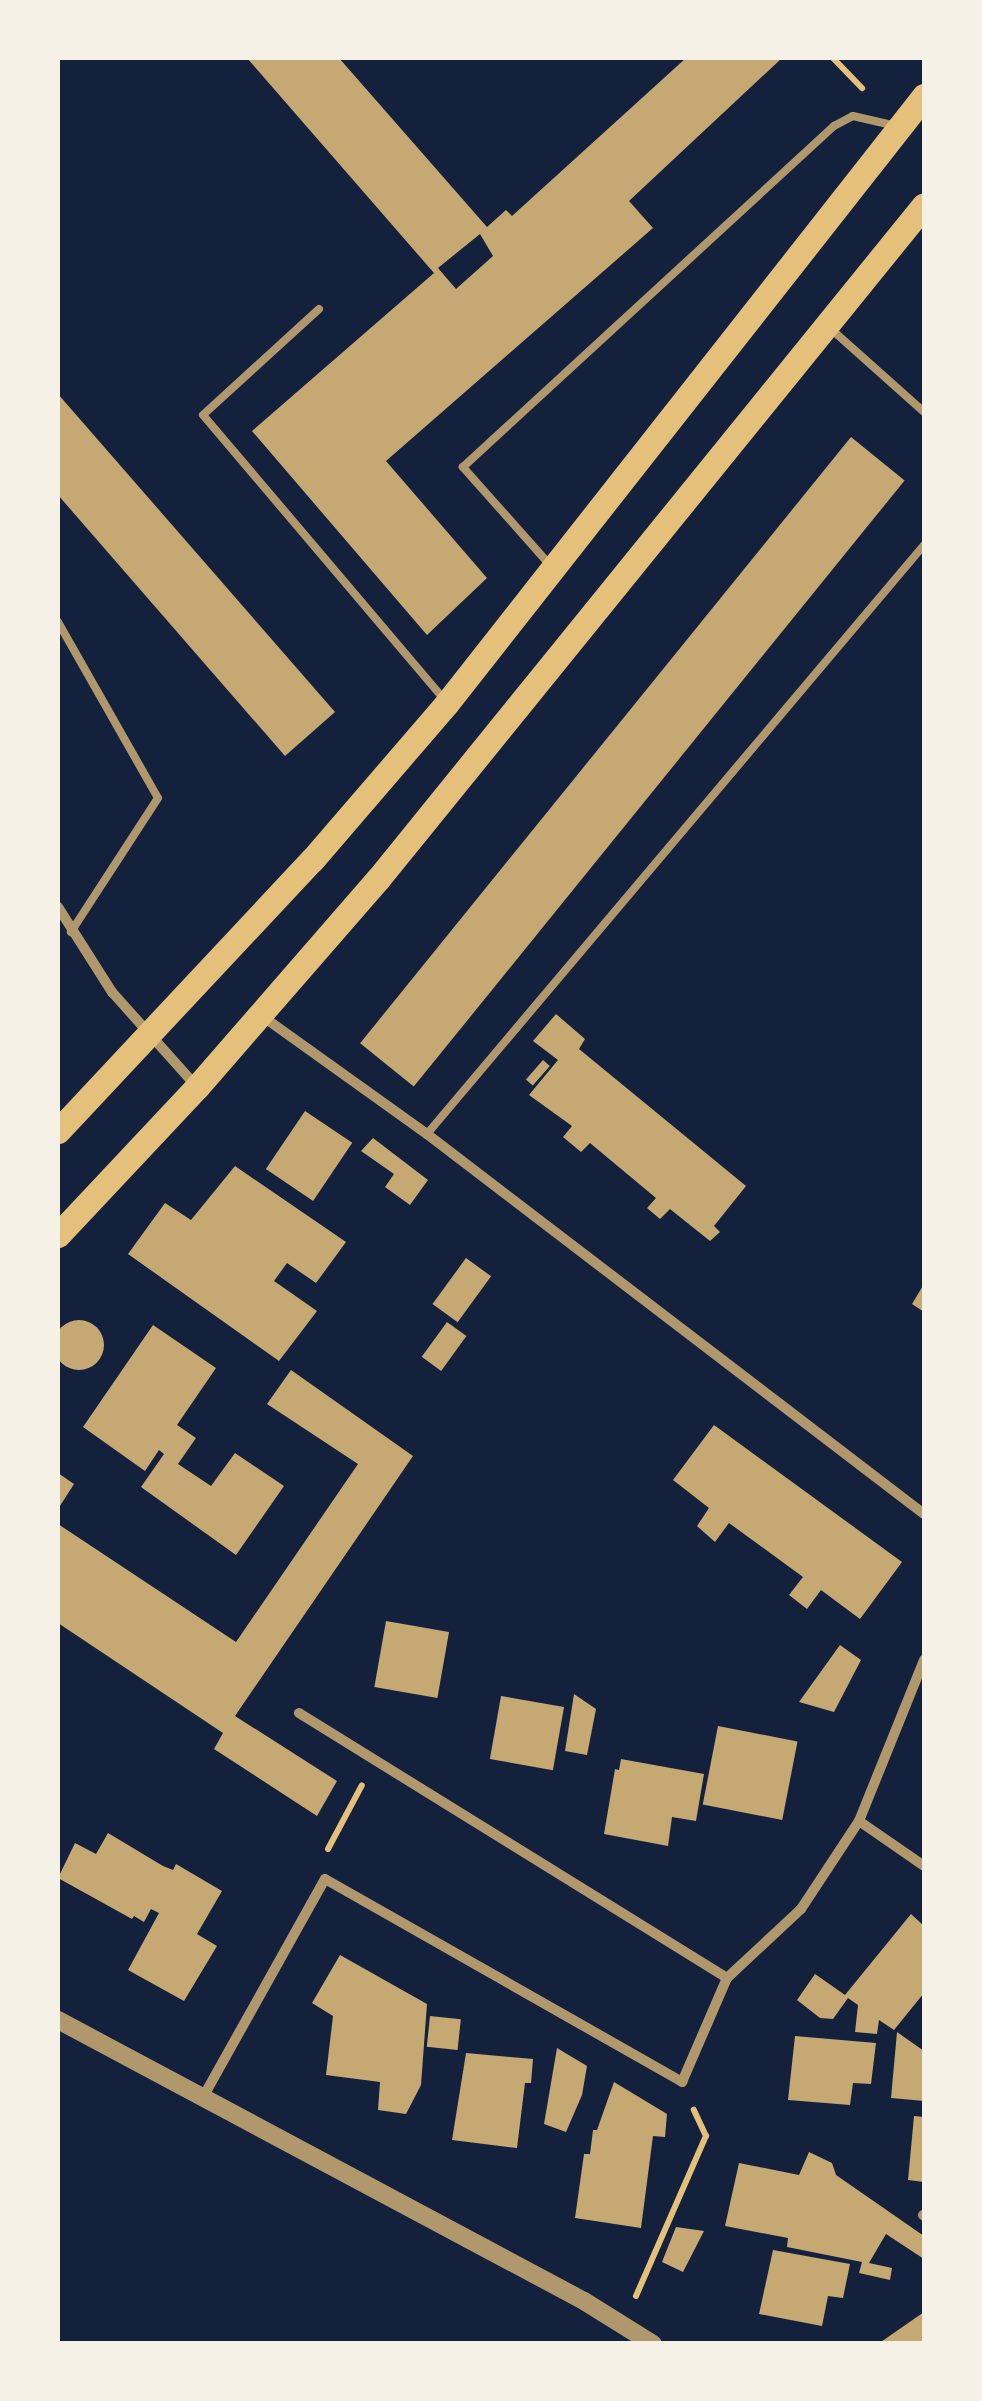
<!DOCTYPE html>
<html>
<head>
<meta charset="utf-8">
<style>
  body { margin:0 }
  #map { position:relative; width:982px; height:2401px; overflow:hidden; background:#14213d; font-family:Quicksand,sans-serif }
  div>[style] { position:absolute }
  .building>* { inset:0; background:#c6a872; transform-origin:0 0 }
  .round { border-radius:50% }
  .path>* { height:6px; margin:-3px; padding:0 3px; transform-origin:3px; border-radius:3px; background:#e5c07b }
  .service>* { height:8px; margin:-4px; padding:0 4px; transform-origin:4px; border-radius:4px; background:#b1986c }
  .minor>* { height:10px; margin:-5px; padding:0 5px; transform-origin:5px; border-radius:5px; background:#b1986c }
  .tertiary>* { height:18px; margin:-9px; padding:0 9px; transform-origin:9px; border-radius:9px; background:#b1986c }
  .primary>* { height:25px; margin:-12.5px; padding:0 12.5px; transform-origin:12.5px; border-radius:12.5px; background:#e5c07b }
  span { translate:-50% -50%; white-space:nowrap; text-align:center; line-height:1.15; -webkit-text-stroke:10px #f6f1e7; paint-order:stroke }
  .frame { position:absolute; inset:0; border:60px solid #f6f1e7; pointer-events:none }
</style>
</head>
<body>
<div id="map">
  <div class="building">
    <i style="clip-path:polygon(evenodd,247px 58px,339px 58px,487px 227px,506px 210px,512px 216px,686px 58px,782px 58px,629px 201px,653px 228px,386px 461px,487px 578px,427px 635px,252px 431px,434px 273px,247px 58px,480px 234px,493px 256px,456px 289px,438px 268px,480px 234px)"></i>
    <i style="clip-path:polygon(58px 394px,335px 712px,285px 756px,58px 495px)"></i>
    <i style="left:851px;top:437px;width:69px;height:780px;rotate:39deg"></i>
    <i style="clip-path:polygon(556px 1014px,585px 1039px,579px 1049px,746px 1186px,714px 1226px,720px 1232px,710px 1241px,670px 1209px,660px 1219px,647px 1208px,656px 1198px,590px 1143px,581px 1152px,563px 1137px,572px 1126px,529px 1095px,558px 1060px,533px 1041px)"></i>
    <i style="left:543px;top:1060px;width:9px;height:26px;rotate:41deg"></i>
    <i style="left:305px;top:1111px;width:57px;height:70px;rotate:34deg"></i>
    <i style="clip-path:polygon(373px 1138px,428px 1180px,410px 1205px,385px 1187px,394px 1174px,361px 1151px)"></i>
    <i style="clip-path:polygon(235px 1166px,346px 1242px,316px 1283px,287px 1263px,274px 1281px,317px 1311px,279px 1361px,128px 1254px,165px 1203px,191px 1220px)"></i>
    <i style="left:466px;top:1258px;width:31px;height:57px;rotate:36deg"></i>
    <i style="clip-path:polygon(924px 1284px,924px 1312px,912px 1304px)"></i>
    <i class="round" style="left:54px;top:1320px;width:50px;height:50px"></i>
    <i style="left:447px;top:1322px;width:24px;height:43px;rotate:36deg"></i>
    <i style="clip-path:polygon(153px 1325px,216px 1368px,177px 1425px,196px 1438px,178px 1464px,211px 1486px,235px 1453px,284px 1486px,236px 1555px,141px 1487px,164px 1454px,159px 1450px,145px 1471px,83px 1427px)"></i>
    <i style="clip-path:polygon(291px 1370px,413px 1456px,235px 1716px,337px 1781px,317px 1816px,214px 1749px,223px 1733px,58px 1623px,58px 1524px,236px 1642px,358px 1464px,267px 1404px)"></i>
    <i style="clip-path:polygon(714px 1425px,902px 1562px,860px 1619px,821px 1590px,807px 1609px,789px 1595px,803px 1577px,729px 1523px,715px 1542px,697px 1526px,709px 1508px,673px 1480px)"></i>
    <i style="clip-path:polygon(58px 1473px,74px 1484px,58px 1509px)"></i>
    <i style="left:386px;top:1621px;width:64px;height:67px;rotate:10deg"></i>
    <i style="clip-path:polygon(840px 1645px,861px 1660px,834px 1712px,799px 1702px)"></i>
    <i style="clip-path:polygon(574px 1694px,596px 1709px,587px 1755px,565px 1751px)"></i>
    <i style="left:501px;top:1696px;width:64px;height:64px;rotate:10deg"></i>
    <i style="left:718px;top:1726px;width:81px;height:80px;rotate:11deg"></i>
    <i style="clip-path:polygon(621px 1759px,704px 1774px,696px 1821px,672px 1817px,668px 1846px,604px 1834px,615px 1769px,619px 1770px)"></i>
    <i style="clip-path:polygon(108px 1833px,163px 1866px,173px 1870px,176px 1864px,222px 1891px,197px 1934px,217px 1946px,184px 2001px,128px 1970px,159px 1913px,151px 1909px,144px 1922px,134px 1916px,132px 1919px,58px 1878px,75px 1843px,96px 1854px)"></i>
    <i style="clip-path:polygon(911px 1914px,924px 1926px,924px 1993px,894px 2030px,879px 2020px,877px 2034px,855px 2032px,858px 2005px,848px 1998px,833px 2019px,820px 2018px,797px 2000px,815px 1974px,845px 1995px)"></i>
    <i style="clip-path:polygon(340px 1955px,427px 2004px,421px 2085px,406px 2114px,378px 2110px,380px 2082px,326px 2075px,333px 2016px,312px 2003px)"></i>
    <i style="left:430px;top:2016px;width:31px;height:31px;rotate:6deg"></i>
    <i style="clip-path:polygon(897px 2032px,924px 2051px,924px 2101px,891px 2098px)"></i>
    <i style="clip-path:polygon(795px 2036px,876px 2043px,871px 2084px,853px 2083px,850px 2105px,788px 2100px)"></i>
    <i style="clip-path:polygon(557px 2048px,587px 2066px,582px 2095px,566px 2132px,544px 2124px)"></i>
    <i style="clip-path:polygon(466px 2053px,533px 2059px,531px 2083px,525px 2083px,517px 2148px,452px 2140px)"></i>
    <i style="clip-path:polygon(614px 2082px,667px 2114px,665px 2137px,653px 2136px,641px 2228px,575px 2218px,584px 2154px,590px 2154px,593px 2130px,597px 2130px)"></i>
    <i style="clip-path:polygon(914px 2116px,924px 2117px,924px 2182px,908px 2180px)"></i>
    <i style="clip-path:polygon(809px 2152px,832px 2163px,836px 2175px,924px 2236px,924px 2259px,886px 2234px,869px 2263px,892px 2268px,890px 2280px,859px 2273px,862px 2262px,787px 2247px,788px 2238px,725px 2226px,739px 2163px,799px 2175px)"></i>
    <i style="clip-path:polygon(676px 2227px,704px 2231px,683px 2272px,662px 2262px)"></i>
    <i style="clip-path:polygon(773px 2250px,850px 2264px,843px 2298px,828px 2296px,822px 2326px,759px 2314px)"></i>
    <i style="clip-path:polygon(924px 2312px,924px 2344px,878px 2344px)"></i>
  </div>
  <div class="path">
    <i style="left:833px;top:58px;width:42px;rotate:46deg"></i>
    <i style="left:328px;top:1849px;width:72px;rotate:-62deg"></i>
    <i style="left:636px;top:2296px;width:175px;rotate:-66.4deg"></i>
    <i style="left:706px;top:2136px;width:29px;rotate:-115deg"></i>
  </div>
  <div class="service">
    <i style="left:319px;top:309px;width:157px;rotate:137.6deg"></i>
    <i style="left:203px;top:415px;width:372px;rotate:49.7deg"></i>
    <i style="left:831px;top:329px;width:125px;rotate:41.7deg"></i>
    <i style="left:549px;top:564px;width:130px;rotate:-131.6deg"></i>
    <i style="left:463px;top:467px;width:504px;rotate:-42.59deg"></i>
    <i style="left:834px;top:126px;width:21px;rotate:-28deg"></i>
    <i style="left:853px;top:116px;width:40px;rotate:13deg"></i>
    <i style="left:58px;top:622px;width:202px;rotate:60.4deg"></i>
    <i style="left:158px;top:798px;width:160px;rotate:123deg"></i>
    <i style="left:427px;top:1134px;width:771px;rotate:-49.84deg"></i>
  </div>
  <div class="minor">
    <i style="left:58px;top:907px;width:101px;rotate:57.6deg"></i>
    <i style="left:112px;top:992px;width:127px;rotate:48.2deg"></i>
    <i style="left:262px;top:1016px;width:203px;rotate:35.6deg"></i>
    <i style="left:427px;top:1134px;width:626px;rotate:37.4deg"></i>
    <i style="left:299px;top:1713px;width:503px;rotate:31.76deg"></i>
    <i style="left:859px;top:1821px;width:79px;rotate:34.7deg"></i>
    <i style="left:202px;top:2099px;width:252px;rotate:-60.8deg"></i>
    <i style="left:325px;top:1879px;width:411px;rotate:29.6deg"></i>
    <i style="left:682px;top:2082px;width:113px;rotate:-66.6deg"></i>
    <i style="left:727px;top:1978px;width:101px;rotate:-43deg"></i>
    <i style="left:801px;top:1909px;width:105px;rotate:-56.6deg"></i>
    <i style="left:859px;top:1821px;width:174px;rotate:-68deg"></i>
    <i style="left:923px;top:2215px;width:1px;rotate:45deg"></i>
  </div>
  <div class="tertiary">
    <i style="left:58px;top:2020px;width:596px;rotate:28.11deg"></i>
    <i style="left:584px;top:2301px;width:81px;rotate:31.9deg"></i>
  </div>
  <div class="primary">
    <i style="left:58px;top:1131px;width:371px;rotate:-46.9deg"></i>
    <i style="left:312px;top:860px;width:207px;rotate:-49.3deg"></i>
    <i style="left:447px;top:703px;width:772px;rotate:-51.84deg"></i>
    <i style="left:58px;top:1235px;width:203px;rotate:-46.8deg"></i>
    <i style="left:197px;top:1087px;width:276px;rotate:-49deg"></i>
    <i style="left:378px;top:879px;width:867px;rotate:-50.99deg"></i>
  </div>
  <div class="frame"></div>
</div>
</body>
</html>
